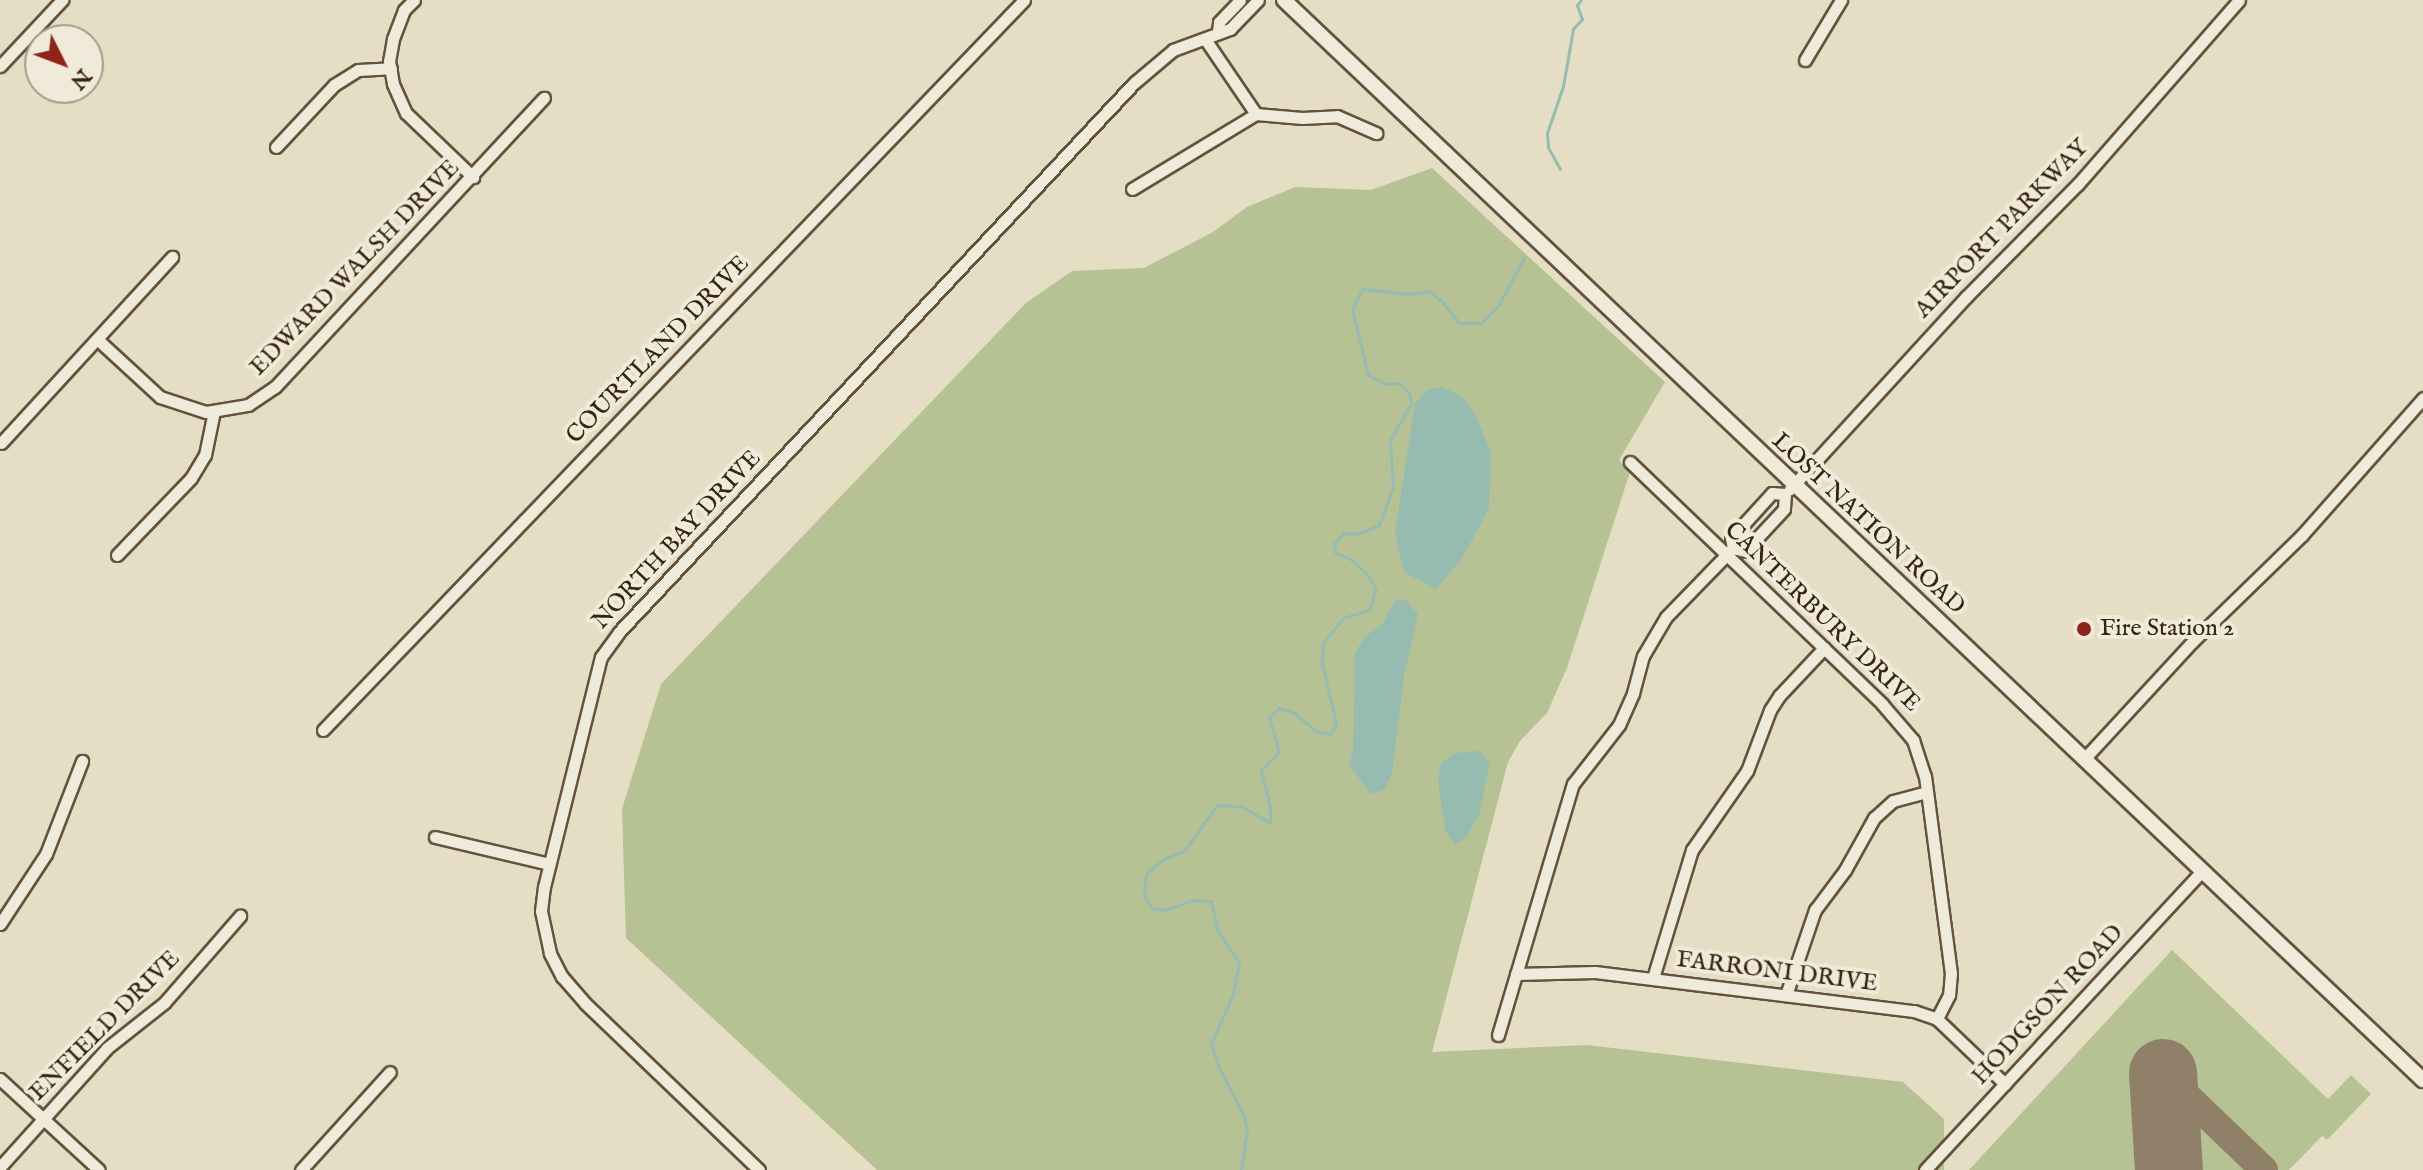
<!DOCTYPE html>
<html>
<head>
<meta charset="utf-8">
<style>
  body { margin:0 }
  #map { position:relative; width:2423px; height:1170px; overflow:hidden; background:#e6dec4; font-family:"IM FELL English",serif }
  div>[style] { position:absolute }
  .green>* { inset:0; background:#b6c194 }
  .water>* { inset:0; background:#96bcb2 }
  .stream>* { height:3px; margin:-1.5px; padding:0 1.5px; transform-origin:1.5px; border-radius:1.5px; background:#96bcb2 }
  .taxiway>* { height:28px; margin:-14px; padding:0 14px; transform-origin:14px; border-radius:14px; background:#908069 }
  .runway>* { height:68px; margin:-34px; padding:0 34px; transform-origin:34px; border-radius:34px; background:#908069 }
  .roads { filter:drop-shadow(2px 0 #64523c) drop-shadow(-2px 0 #64523c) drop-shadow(0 2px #64523c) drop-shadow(0 -2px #64523c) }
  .minor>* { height:11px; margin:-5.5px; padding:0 5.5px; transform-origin:5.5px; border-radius:5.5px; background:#efead9 }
  .tertiary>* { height:14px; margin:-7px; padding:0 7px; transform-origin:7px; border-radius:7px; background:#efead9 }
  .dots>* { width:22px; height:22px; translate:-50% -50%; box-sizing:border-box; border:4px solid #efead9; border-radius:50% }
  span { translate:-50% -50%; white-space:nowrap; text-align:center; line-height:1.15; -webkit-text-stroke:8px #efead9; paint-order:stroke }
  .street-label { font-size:24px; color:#39230e }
  .poi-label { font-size:24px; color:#39230e }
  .left { translate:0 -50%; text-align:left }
  .north { position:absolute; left:24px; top:24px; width:80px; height:80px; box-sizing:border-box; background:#efead9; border:2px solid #a69a88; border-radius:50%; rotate:132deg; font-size:22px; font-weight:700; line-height:32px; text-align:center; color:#39230e }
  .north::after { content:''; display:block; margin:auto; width:28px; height:36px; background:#8f2418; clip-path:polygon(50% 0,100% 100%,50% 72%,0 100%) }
</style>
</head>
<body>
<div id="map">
  <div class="green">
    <i style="clip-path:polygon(1432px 168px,1665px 382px,1619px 460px,1630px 472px,1567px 668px,1547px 713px,1520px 741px,1508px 762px,1432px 1052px,1587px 1045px,1903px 1082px,1944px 1119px,1944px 1170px,877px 1170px,626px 938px,622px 809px,661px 684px,1026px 303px,1072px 271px,1144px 268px,1213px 232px,1247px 207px,1295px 187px,1371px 190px)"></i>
    <i style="clip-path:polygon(2172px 950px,2328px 1099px,2351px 1075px,2371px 1094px,2327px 1140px,2322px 1136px,2289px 1170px,1969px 1170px)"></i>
  </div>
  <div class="water">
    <i style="clip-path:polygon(1443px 387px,1461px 396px,1475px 414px,1491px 452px,1489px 508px,1462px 559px,1436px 589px,1404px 572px,1395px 533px,1415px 403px,1427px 390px)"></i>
    <i style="clip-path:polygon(1405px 599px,1418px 614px,1404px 676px,1392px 774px,1384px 790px,1371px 794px,1349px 765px,1353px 751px,1355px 652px,1366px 636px,1382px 624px,1395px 601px)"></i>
    <i style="clip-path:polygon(1480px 751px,1490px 763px,1479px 815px,1466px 838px,1455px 845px,1445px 830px,1438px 781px,1441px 763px,1455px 753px)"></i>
  </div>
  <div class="stream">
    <i style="left:1560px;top:169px;width:25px;rotate:-119deg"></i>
    <i style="left:1548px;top:147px;width:14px;rotate:-94deg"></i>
    <i style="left:1547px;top:133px;width:50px;rotate:-71.2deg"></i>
    <i style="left:1563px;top:86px;width:58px;rotate:-80deg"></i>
    <i style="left:1573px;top:29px;width:13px;rotate:-48deg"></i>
    <i style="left:1582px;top:19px;width:15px;rotate:-110deg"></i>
    <i style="left:1577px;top:5px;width:6px;rotate:-51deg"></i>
    <i style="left:1241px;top:1170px;width:40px;rotate:-81.5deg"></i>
    <i style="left:1247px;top:1130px;width:16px;rotate:-104deg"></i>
    <i style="left:1243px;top:1114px;width:52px;rotate:-117.6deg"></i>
    <i style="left:1219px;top:1068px;width:25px;rotate:-108deg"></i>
    <i style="left:1211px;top:1044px;width:55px;rotate:-66.3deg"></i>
    <i style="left:1233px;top:994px;width:32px;rotate:-79deg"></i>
    <i style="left:1239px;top:963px;width:40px;rotate:-122.9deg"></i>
    <i style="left:1217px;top:929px;width:29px;rotate:-102deg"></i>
    <i style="left:1211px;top:901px;width:18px;rotate:-177deg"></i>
    <i style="left:1193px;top:900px;width:29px;rotate:160deg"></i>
    <i style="left:1166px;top:910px;width:14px;rotate:-172deg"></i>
    <i style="left:1152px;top:908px;width:14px;rotate:-124deg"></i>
    <i style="left:1144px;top:896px;width:22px;rotate:-85deg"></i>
    <i style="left:1146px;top:874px;width:23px;rotate:-40deg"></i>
    <i style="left:1164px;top:859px;width:23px;rotate:-23deg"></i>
    <i style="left:1185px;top:850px;width:55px;rotate:-54.6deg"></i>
    <i style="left:1217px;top:805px;width:26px;rotate:4deg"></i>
    <i style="left:1243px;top:807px;width:31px;rotate:31deg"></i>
    <i style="left:1270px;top:823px;width:16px;rotate:-90deg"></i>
    <i style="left:1270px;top:807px;width:38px;rotate:-104deg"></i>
    <i style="left:1261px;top:770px;width:25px;rotate:-45deg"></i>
    <i style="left:1279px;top:752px;width:36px;rotate:-106deg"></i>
    <i style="left:1269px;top:717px;width:13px;rotate:-42deg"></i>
    <i style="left:1279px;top:708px;width:15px;rotate:16deg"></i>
    <i style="left:1293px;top:712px;width:31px;rotate:40deg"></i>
    <i style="left:1317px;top:732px;width:14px;rotate:8deg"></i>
    <i style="left:1331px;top:734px;width:11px;rotate:-63deg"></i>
    <i style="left:1336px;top:724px;width:63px;rotate:-102.9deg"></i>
    <i style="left:1322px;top:663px;width:20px;rotate:-87deg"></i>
    <i style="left:1323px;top:643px;width:32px;rotate:-51deg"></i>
    <i style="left:1343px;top:618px;width:27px;rotate:-17deg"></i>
    <i style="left:1369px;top:610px;width:22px;rotate:-72deg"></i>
    <i style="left:1376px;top:589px;width:17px;rotate:-121deg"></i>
    <i style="left:1367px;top:574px;width:21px;rotate:-137deg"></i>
    <i style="left:1352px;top:560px;width:19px;rotate:-155deg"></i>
    <i style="left:1335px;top:552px;width:8px;rotate:-97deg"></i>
    <i style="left:1334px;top:544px;width:15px;rotate:-48deg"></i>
    <i style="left:1344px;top:533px;width:13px;rotate:4deg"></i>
    <i style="left:1357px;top:534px;width:24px;rotate:-22deg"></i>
    <i style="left:1379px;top:525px;width:40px;rotate:-69.8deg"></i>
    <i style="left:1393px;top:487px;width:47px;rotate:-93.7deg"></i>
    <i style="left:1390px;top:440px;width:42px;rotate:-59.7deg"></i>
    <i style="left:1411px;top:404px;width:11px;rotate:-100deg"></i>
    <i style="left:1409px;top:393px;width:14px;rotate:-135deg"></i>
    <i style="left:1399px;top:383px;width:14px;rotate:176deg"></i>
    <i style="left:1385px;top:384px;width:19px;rotate:-152deg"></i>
    <i style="left:1368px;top:375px;width:68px;rotate:-103.6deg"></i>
    <i style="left:1352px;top:309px;width:22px;rotate:-63deg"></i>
    <i style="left:1362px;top:289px;width:48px;rotate:5.9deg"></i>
    <i style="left:1410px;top:294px;width:18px;rotate:-9deg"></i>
    <i style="left:1428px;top:291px;width:16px;rotate:35deg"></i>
    <i style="left:1441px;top:300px;width:29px;rotate:52deg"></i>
    <i style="left:1459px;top:323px;width:22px"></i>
    <i style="left:1481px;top:323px;width:24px;rotate:-45deg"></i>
    <i style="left:1498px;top:306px;width:55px;rotate:-61.6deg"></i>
  </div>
  <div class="taxiway">
    <i style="left:2163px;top:1073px;width:140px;rotate:43.8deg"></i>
  </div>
  <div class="runway">
    <i style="left:2163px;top:1073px;width:97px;rotate:86.5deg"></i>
  </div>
  <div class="roads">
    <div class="minor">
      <i style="left:414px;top:0;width:14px;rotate:135deg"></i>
      <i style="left:404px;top:10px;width:31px;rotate:111deg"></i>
      <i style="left:393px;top:39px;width:22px;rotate:100deg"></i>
      <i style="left:389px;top:61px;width:23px;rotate:80deg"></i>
      <i style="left:393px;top:84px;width:32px;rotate:66deg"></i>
      <i style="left:406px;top:113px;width:93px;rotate:43.7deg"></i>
      <i style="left:1218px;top:32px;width:10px;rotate:-84deg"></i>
      <i style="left:1219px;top:22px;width:30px;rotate:-46deg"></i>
      <i style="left:1205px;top:39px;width:91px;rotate:55.8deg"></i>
      <i style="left:1805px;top:60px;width:70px;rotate:-59deg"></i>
      <i style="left:0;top:66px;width:91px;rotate:-46.8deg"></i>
      <i style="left:276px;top:147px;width:85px;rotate:-46.9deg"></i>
      <i style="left:334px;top:85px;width:28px;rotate:-32deg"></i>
      <i style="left:358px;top:70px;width:33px;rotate:-3deg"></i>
      <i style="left:1132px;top:189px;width:145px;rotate:-31.2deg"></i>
      <i style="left:1256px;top:114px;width:46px;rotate:5deg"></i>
      <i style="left:1302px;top:118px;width:35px;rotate:-3deg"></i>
      <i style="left:1337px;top:116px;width:43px;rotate:23.6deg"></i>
      <i style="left:97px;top:339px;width:86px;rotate:42.6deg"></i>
      <i style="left:160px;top:397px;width:48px;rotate:18.1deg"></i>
      <i style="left:206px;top:412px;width:43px;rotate:-9.5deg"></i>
      <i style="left:248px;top:405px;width:32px;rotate:-34deg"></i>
      <i style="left:275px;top:387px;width:395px;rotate:-47.1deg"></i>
      <i style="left:1px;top:443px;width:253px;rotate:-47.4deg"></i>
      <i style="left:1630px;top:462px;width:349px;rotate:43.8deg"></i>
      <i style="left:1882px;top:704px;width:48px;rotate:49.3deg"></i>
      <i style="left:1913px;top:740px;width:38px;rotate:72deg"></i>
      <i style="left:1925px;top:776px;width:199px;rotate:82.5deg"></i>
      <i style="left:1951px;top:973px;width:22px;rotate:95deg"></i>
      <i style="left:1949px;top:995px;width:27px;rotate:117deg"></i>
      <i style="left:1790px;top:489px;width:260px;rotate:-47.5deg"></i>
      <i style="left:1966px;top:297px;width:159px;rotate:-45.3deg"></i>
      <i style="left:2078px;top:184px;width:244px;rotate:-48.8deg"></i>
      <i style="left:117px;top:555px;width:107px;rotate:-46.1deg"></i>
      <i style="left:191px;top:478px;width:27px;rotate:-59deg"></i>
      <i style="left:205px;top:455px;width:45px;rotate:-78.4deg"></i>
      <i style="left:323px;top:730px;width:1012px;rotate:-46.16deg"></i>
      <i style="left:2085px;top:758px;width:159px;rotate:-47.3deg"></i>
      <i style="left:2193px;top:641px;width:152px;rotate:-44.2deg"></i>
      <i style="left:2302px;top:535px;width:183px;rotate:-48.5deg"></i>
      <i style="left:435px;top:837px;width:117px;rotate:13.3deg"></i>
      <i style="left:0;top:924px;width:84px;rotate:-56.7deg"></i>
      <i style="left:46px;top:854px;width:100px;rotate:-68.8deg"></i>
      <i style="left:1516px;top:974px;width:79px;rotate:-1.5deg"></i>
      <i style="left:1595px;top:972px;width:321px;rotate:7deg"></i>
      <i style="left:1914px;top:1011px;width:24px;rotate:19deg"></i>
      <i style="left:1937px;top:1019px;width:94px;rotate:43.7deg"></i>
      <i style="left:1653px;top:978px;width:134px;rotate:-73.1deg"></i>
      <i style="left:1692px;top:850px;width:96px;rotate:-55.2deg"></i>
      <i style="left:1747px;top:771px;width:65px;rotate:-69.3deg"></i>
      <i style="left:1770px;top:710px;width:17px;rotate:-57deg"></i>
      <i style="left:1779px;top:696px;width:66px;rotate:-46.8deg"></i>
      <i style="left:1786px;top:995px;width:90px;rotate:-71.2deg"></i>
      <i style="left:1815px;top:910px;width:50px;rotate:-53.1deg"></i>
      <i style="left:1845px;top:870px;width:60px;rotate:-60.9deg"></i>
      <i style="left:1874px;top:818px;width:25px;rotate:-42deg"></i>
      <i style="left:1893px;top:801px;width:35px;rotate:-15deg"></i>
      <i style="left:1498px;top:1035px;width:262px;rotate:-73.4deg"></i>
      <i style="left:1573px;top:784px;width:75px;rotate:-52.1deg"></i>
      <i style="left:1619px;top:725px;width:35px;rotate:-66deg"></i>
      <i style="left:1633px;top:693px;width:38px;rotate:-75deg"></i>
      <i style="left:1643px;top:656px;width:45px;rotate:-59.5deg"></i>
      <i style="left:1666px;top:617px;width:96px;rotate:-45.8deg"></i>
      <i style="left:1733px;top:548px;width:10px;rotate:-101deg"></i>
      <i style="left:1731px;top:538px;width:61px;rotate:-47.7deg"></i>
      <i style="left:1772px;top:493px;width:13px;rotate:4deg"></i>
      <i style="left:1785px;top:494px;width:15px;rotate:94deg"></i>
      <i style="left:1784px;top:509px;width:57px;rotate:132.9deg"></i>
      <i style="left:1745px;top:551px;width:12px;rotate:-166deg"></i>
      <i style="left:0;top:1079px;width:134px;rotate:42.6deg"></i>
      <i style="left:0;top:1167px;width:160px;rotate:-48deg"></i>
      <i style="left:107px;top:1048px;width:73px;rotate:-38.3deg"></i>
      <i style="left:164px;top:1003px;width:116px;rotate:-48.9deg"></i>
      <i style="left:301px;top:1170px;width:132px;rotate:-47.8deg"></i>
      <i style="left:759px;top:1170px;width:241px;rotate:-136.2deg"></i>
      <i style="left:585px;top:1003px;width:35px;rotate:-131deg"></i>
      <i style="left:562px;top:977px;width:27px;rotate:-117deg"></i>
      <i style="left:550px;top:953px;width:43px;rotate:-102.1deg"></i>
      <i style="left:541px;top:911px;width:24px;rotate:-83deg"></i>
      <i style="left:544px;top:887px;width:237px;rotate:-76.1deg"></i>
      <i style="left:601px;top:657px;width:31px;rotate:-54deg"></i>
      <i style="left:619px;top:632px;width:753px;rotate:-46.83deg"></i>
      <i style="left:1134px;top:83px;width:51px;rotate:-40.2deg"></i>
      <i style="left:1173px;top:50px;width:61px;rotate:-20.2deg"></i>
      <i style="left:1230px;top:29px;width:40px;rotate:-46deg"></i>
      <i style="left:1925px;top:1170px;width:409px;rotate:-47.2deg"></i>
    </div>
    <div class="tertiary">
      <i style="left:1284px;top:0;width:1570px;rotate:43.48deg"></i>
    </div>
  </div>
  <div class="dots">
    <i style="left:2084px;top:629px;background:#8f2418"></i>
  </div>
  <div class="street-label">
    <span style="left:2002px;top:229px;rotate:-46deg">AIRPORT PARKWAY</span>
    <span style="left:355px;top:268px;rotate:-46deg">EDWARD WALSH DRIVE</span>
    <span style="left:658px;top:350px;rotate:-46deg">COURTLAND DRIVE</span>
    <span style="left:1868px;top:524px;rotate:43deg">LOST NATION ROAD</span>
    <span style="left:677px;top:540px;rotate:-47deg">NORTH BAY DRIVE</span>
    <span style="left:1822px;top:617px;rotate:44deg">CANTERBURY DRIVE</span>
    <span style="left:1777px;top:972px;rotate:7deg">FARRONI DRIVE</span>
    <span style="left:2048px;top:1005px;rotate:-47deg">HODGSON ROAD</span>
    <span style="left:105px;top:1026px;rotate:-45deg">ENFIELD DRIVE</span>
  </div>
  <div class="poi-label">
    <span class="left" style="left:2100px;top:629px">Fire Station 2</span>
  </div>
  <div class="north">N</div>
</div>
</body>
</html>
